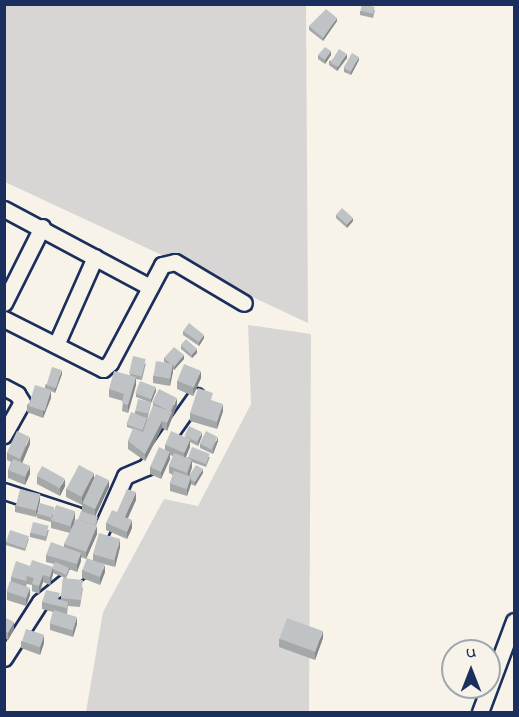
<!DOCTYPE html>
<html>
<head>
<meta charset="utf-8">
<style>
  body { margin:0 }
  #map { position:relative; width:519px; height:717px; overflow:hidden; background:#f7f3e8; font-family:"Indie Flower",sans-serif }
  div>[style] { position:absolute }
  .green>* { inset:0; background:#d7d6d4 }
  .roads { filter:drop-shadow(2px 0 #1b2f5e) drop-shadow(-2px 0 #1b2f5e) drop-shadow(0 2px #1b2f5e) drop-shadow(0 -2px #1b2f5e) }
  .street>* { height:15px; margin:-7.5px; padding:0 7.5px; transform-origin:7.5px; border-radius:7.5px; background:#f7f3e8 }
  .wall>* { inset:0; background:#a5a8a9 }
  .shaded-wall>* { inset:0; background:#86888a }
  .building>* { inset:0; background:#c0c3c5; transform-origin:0 0 }
  span { translate:-50% -50%; white-space:nowrap; text-align:center; line-height:1.15; -webkit-text-stroke:6px #f7f3e8; paint-order:stroke }
  .frame { position:absolute; inset:0; border:6px solid #1b2f5e; pointer-events:none }
  .north { position:absolute; left:441px; top:639px; width:60px; height:60px; box-sizing:border-box; background:#f7f3e8; border:2px solid #9fa5b1; border-radius:50%; rotate:0deg; font-size:16px; font-weight:700; line-height:24px; text-align:center; color:#1b2f5e }
  .north::after { content:''; display:block; margin:auto; width:21px; height:27px; background:#1b2f5e; clip-path:polygon(50% 0,100% 100%,50% 72%,0 100%) }
</style>
</head>
<body>
<div id="map">
  <div class="green">
    <i style="clip-path:polygon(5px 5px,306px 5px,308px 323px,5px 182px)"></i>
    <i style="clip-path:polygon(248px 325px,311px 334px,309px 712px,86px 712px,103px 612px,164px 499px,198px 506px,251px 404px)"></i>
  </div>
  <div class="roads">
    <div class="street">
      <i style="left:4px;top:209px;width:163px;rotate:28.1deg"></i>
      <i style="left:4px;top:303px;width:85px;rotate:-63.4deg"></i>
      <i style="left:4px;top:319px;width:111px;rotate:26.8deg"></i>
      <i style="left:103px;top:369px;width:9px;rotate:-41deg"></i>
      <i style="left:110px;top:363px;width:111px;rotate:-62deg"></i>
      <i style="left:162px;top:265px;width:13px;rotate:-13deg"></i>
      <i style="left:175px;top:262px;width:80px;rotate:30.7deg"></i>
      <i style="left:56px;top:345px;width:96px;rotate:-66.1deg"></i>
      <i style="left:4px;top:387px;width:15px;rotate:28deg"></i>
      <i style="left:17px;top:394px;width:9px;rotate:58deg"></i>
      <i style="left:22px;top:402px;width:38px;rotate:119deg"></i>
      <i style="left:4px;top:491px;width:77px;rotate:18.2deg"></i>
      <i style="left:4px;top:658px;width:67px;rotate:-57.3deg"></i>
      <i style="left:40px;top:602px;width:58px;rotate:-38.7deg"></i>
      <i style="left:85px;top:566px;width:98px;rotate:-66deg"></i>
      <i style="left:125px;top:476px;width:23px;rotate:-23deg"></i>
      <i style="left:146px;top:467px;width:87px;rotate:-54.8deg"></i>
      <i style="left:480px;top:712px;width:97px;rotate:-69.5deg"></i>
    </div>
  </div>
  <div class="wall">
    <i style="clip-path:polygon(375px 10px,373px 18px,360px 15px,360px 11px)"></i>
    <i style="clip-path:polygon(337px 21px,323px 41px,309px 30px,309px 26px)"></i>
    <i style="clip-path:polygon(318px 55px,331px 55px,325px 64px,318px 59px)"></i>
    <i style="clip-path:polygon(347px 58px,337px 71px,329px 65px,329px 61px)"></i>
    <i style="clip-path:polygon(359px 60px,351px 75px,344px 72px,344px 68px)"></i>
    <i style="clip-path:polygon(336px 215px,353px 221px,347px 228px,336px 218px)"></i>
    <i style="clip-path:polygon(183px 331px,204px 338px,199px 346px,183px 335px)"></i>
    <i style="clip-path:polygon(181px 345px,197px 353px,192px 358px,181px 349px)"></i>
    <i style="clip-path:polygon(164px 358px,184px 359px,174px 370px,173px 369px,170px 386px,153px 383px,153px 376px,166px 363px,164px 362px)"></i>
    <i style="clip-path:polygon(146px 363px,142px 380px,136px 379px,136px 385px,128px 413px,122px 411px,123px 401px,109px 397px,109px 389px,130px 376px,130px 374px)"></i>
    <i style="clip-path:polygon(62px 374px,55px 393px,51px 391px,51px 398px,43px 418px,27px 412px,27px 405px,45px 388px,45px 385px)"></i>
    <i style="clip-path:polygon(201px 378px,193px 396px,177px 389px,177px 381px)"></i>
    <i style="clip-path:polygon(156px 391px,151px 403px,147px 421px,153px 407px,153px 403px,177px 405px,167px 431px,162px 428px,145px 461px,128px 449px,128px 441px,133px 429px,127px 427px,127px 424px,135px 413px,135px 411px,149px 402px,136px 397px,136px 393px)"></i>
    <i style="clip-path:polygon(213px 401px,223px 411px,217px 429px,190px 421px,190px 413px)"></i>
    <i style="clip-path:polygon(202px 436px,198px 446px,190px 442px,190px 447px,186px 457px,188px 458px,188px 457px,210px 457px,206px 467px,192px 462px,192px 467px,189px 476px,203px 473px,195px 486px,191px 484px,187px 496px,170px 491px,170px 483px,173px 475px,169px 473px,169px 466px,173px 456px,170px 455px,170px 459px,161px 479px,150px 474px,150px 467px,165px 450px,165px 445px,184px 437px)"></i>
    <i style="clip-path:polygon(218px 441px,213px 454px,200px 448px,200px 444px)"></i>
    <i style="clip-path:polygon(30px 444px,22px 463px,30px 474px,25px 485px,8px 478px,8px 470px,11px 462px,7px 460px,7px 453px)"></i>
    <i style="clip-path:polygon(37px 476px,65px 486px,60px 496px,37px 484px)"></i>
    <i style="clip-path:polygon(94px 477px,109px 487px,95px 516px,98px 521px,96px 526px,97px 534px,86px 559px,81px 557px,81px 561px,77px 572px,69px 569px,69px 572px,66px 578px,83px 588px,80px 607px,68px 606px,67px 614px,77px 624px,73px 637px,50px 630px,50px 623px,53px 612px,42px 609px,42px 602px,61px 600px,63px 578px,65px 578px,53px 573px,50px 585px,43px 582px,39px 594px,32px 591px,32px 585px,27px 584px,26px 586px,30px 595px,26px 606px,7px 600px,7px 592px,11px 581px,11px 577px,30px 566px,53px 567px,54px 564px,46px 562px,46px 555px,64px 547px,64px 544px,70px 533px,51px 528px,51px 520px,75px 519px,73px 525px,78px 520px,82px 511px,82px 504px,82px 505px,66px 497px,66px 489px)"></i>
    <i style="clip-path:polygon(136px 500px,127px 518px,132px 528px,127px 539px,106px 530px,106px 523px,117px 512px)"></i>
    <i style="clip-path:polygon(40px 501px,36px 517px,15px 512px,15px 505px)"></i>
    <i style="clip-path:polygon(54px 510px,51px 522px,37px 518px,37px 514px)"></i>
    <i style="clip-path:polygon(49px 530px,46px 541px,30px 537px,30px 533px)"></i>
    <i style="clip-path:polygon(29px 539px,25px 551px,6px 545px,6px 542px)"></i>
    <i style="clip-path:polygon(120px 547px,115px 567px,96px 562px,105px 572px,100px 585px,82px 578px,82px 570px,93px 560px,93px 554px)"></i>
    <i style="clip-path:polygon(4px 617px,14px 629px,8px 640px,4px 638px)"></i>
    <i style="clip-path:polygon(323px 638px,315px 660px,279px 647px,279px 639px)"></i>
    <i style="clip-path:polygon(21px 641px,44px 643px,40px 655px,21px 648px)"></i>
  </div>
  <div class="shaded-wall">
    <i style="clip-path:polygon(337px 18px,337px 21px,323px 41px,323px 38px)"></i>
    <i style="clip-path:polygon(331px 51px,331px 55px,325px 64px,325px 60px)"></i>
    <i style="clip-path:polygon(347px 54px,347px 58px,337px 71px,337px 67px)"></i>
    <i style="clip-path:polygon(359px 57px,359px 60px,351px 75px,351px 72px)"></i>
    <i style="clip-path:polygon(353px 218px,353px 221px,347px 228px,347px 224px)"></i>
    <i style="clip-path:polygon(204px 335px,204px 338px,199px 346px,199px 342px)"></i>
    <i style="clip-path:polygon(197px 349px,197px 353px,192px 358px,192px 354px)"></i>
    <i style="clip-path:polygon(184px 355px,184px 359px,174px 370px,174px 367px)"></i>
    <i style="clip-path:polygon(173px 364px,173px 372px,170px 386px,170px 379px)"></i>
    <i style="clip-path:polygon(62px 370px,62px 374px,55px 393px,55px 389px)"></i>
    <i style="clip-path:polygon(201px 371px,201px 378px,193px 396px,193px 388px)"></i>
    <i style="clip-path:polygon(136px 377px,136px 385px,128px 413px,128px 405px)"></i>
    <i style="clip-path:polygon(156px 387px,156px 391px,151px 403px,151px 399px)"></i>
    <i style="clip-path:polygon(51px 390px,51px 398px,43px 418px,43px 411px)"></i>
    <i style="clip-path:polygon(177px 398px,177px 405px,167px 431px,167px 423px)"></i>
    <i style="clip-path:polygon(223px 404px,223px 411px,217px 429px,217px 422px)"></i>
    <i style="clip-path:polygon(162px 421px,162px 428px,145px 461px,145px 454px)"></i>
    <i style="clip-path:polygon(202px 432px,202px 436px,198px 446px,198px 442px)"></i>
    <i style="clip-path:polygon(30px 437px,30px 444px,21px 466px,21px 459px)"></i>
    <i style="clip-path:polygon(218px 437px,218px 441px,213px 454px,213px 450px)"></i>
    <i style="clip-path:polygon(190px 439px,190px 447px,184px 461px,184px 453px)"></i>
    <i style="clip-path:polygon(170px 452px,170px 459px,161px 479px,161px 472px)"></i>
    <i style="clip-path:polygon(192px 460px,192px 467px,188px 480px,188px 473px)"></i>
    <i style="clip-path:polygon(30px 466px,30px 474px,25px 485px,25px 478px)"></i>
    <i style="clip-path:polygon(203px 469px,203px 473px,195px 486px,195px 482px)"></i>
    <i style="clip-path:polygon(94px 473px,94px 480px,82px 505px,82px 497px)"></i>
    <i style="clip-path:polygon(191px 477px,191px 484px,187px 496px,187px 489px)"></i>
    <i style="clip-path:polygon(65px 479px,65px 486px,60px 496px,60px 488px)"></i>
    <i style="clip-path:polygon(109px 480px,109px 487px,95px 517px,95px 509px)"></i>
    <i style="clip-path:polygon(136px 492px,136px 500px,125px 525px,125px 517px)"></i>
    <i style="clip-path:polygon(40px 494px,40px 501px,36px 517px,36px 510px)"></i>
    <i style="clip-path:polygon(75px 511px,75px 519px,71px 534px,71px 526px)"></i>
    <i style="clip-path:polygon(132px 520px,132px 528px,127px 539px,127px 532px)"></i>
    <i style="clip-path:polygon(97px 526px,97px 534px,86px 559px,86px 552px)"></i>
    <i style="clip-path:polygon(120px 539px,120px 547px,115px 567px,115px 559px)"></i>
    <i style="clip-path:polygon(81px 553px,81px 561px,77px 572px,77px 564px)"></i>
    <i style="clip-path:polygon(105px 565px,105px 572px,100px 585px,100px 577px)"></i>
    <i style="clip-path:polygon(53px 567px,53px 574px,50px 585px,50px 577px)"></i>
    <i style="clip-path:polygon(43px 575px,43px 582px,39px 594px,39px 586px)"></i>
    <i style="clip-path:polygon(30px 588px,30px 595px,26px 606px,26px 599px)"></i>
    <i style="clip-path:polygon(77px 617px,77px 624px,73px 637px,73px 630px)"></i>
    <i style="clip-path:polygon(14px 622px,14px 629px,8px 640px,8px 633px)"></i>
    <i style="clip-path:polygon(323px 631px,323px 638px,315px 660px,315px 653px)"></i>
    <i style="clip-path:polygon(44px 635px,44px 643px,40px 655px,40px 647px)"></i>
  </div>
  <div class="building">
    <i style="left:362px;top:4px;width:13px;height:7px;rotate:13deg"></i>
    <i style="clip-path:polygon(326px 9px,337px 18px,323px 38px,309px 26px)"></i>
    <i style="clip-path:polygon(325px 47px,331px 51px,325px 60px,318px 55px)"></i>
    <i style="left:339px;top:49px;width:9px;height:16px;rotate:32deg"></i>
    <i style="left:352px;top:53px;width:8px;height:17px;rotate:30deg"></i>
    <i style="left:342px;top:208px;width:15px;height:9px;rotate:42deg"></i>
    <i style="clip-path:polygon(189px 323px,204px 335px,199px 342px,183px 331px)"></i>
    <i style="left:186px;top:339px;width:15px;height:8px;rotate:42deg"></i>
    <i style="clip-path:polygon(174px 347px,184px 355px,174px 367px,173px 364px,171px 364px,164px 358px)"></i>
    <i style="left:133px;top:356px;width:13px;height:18px;rotate:13deg"></i>
    <i style="left:156px;top:361px;width:17px;height:15px;rotate:10deg"></i>
    <i style="left:184px;top:364px;width:18px;height:18px;rotate:22deg"></i>
    <i style="left:52px;top:367px;width:10px;height:19px;rotate:17deg"></i>
    <i style="clip-path:polygon(114px 371px,136px 377px,128px 405px,122px 403px,124px 394px,109px 389px)"></i>
    <i style="left:140px;top:381px;width:17px;height:13px;rotate:21deg"></i>
    <i style="left:35px;top:385px;width:17px;height:22px;rotate:17deg"></i>
    <i style="clip-path:polygon(198px 388px,213px 393px,211px 400px,223px 404px,217px 422px,190px 413px)"></i>
    <i style="left:159px;top:389px;width:20px;height:15px;rotate:27deg"></i>
    <i style="left:138px;top:399px;width:13px;height:12px;rotate:13deg"></i>
    <i style="clip-path:polygon(153px 405px,172px 412px,167px 423px,162px 421px,145px 454px,128px 441px,133px 428px,143px 432px)"></i>
    <i style="left:131px;top:412px;width:17px;height:13px;rotate:21deg"></i>
    <i style="left:189px;top:426px;width:14px;height:11px;rotate:25deg"></i>
    <i style="left:17px;top:431px;width:14px;height:24px;rotate:25deg"></i>
    <i style="left:171px;top:431px;width:21px;height:15px;rotate:23deg"></i>
    <i style="left:206px;top:431px;width:13px;height:14px;rotate:27deg"></i>
    <i style="left:159px;top:447px;width:12px;height:22px;rotate:24deg"></i>
    <i style="left:192px;top:447px;width:19px;height:11px;rotate:21deg"></i>
    <i style="left:174px;top:453px;width:19px;height:14px;rotate:21deg"></i>
    <i style="left:13px;top:459px;width:18px;height:12px;rotate:22deg"></i>
    <i style="left:79px;top:465px;width:17px;height:27px;rotate:28deg"></i>
    <i style="clip-path:polygon(196px 465px,203px 469px,195px 482px,191px 480px,191px 477px,189px 476px)"></i>
    <i style="left:42px;top:466px;width:26px;height:11px;rotate:29deg"></i>
    <i style="left:174px;top:471px;width:18px;height:13px;rotate:19deg"></i>
    <i style="left:96px;top:474px;width:14px;height:32px;rotate:25deg"></i>
    <i style="left:20px;top:489px;width:21px;height:17px;rotate:14deg"></i>
    <i style="clip-path:polygon(127px 489px,136px 492px,125px 517px,132px 520px,127px 532px,106px 523px,112px 510px,117px 512px)"></i>
    <i style="left:40px;top:503px;width:15px;height:11px;rotate:16deg"></i>
    <i style="left:56px;top:505px;width:20px;height:16px;rotate:18deg"></i>
    <i style="left:81px;top:511px;width:18px;height:9px;rotate:19deg"></i>
    <i style="clip-path:polygon(76px 519px,97px 526px,86px 552px,64px 544px)"></i>
    <i style="left:33px;top:522px;width:16px;height:11px;rotate:14deg"></i>
    <i style="left:10px;top:530px;width:20px;height:13px;rotate:18deg"></i>
    <i style="left:99px;top:533px;width:22px;height:22px;rotate:16deg"></i>
    <i style="clip-path:polygon(51px 542px,81px 553px,77px 564px,46px 555px)"></i>
    <i style="left:87px;top:558px;width:19px;height:13px;rotate:21deg"></i>
    <i style="clip-path:polygon(32px 560px,53px 567px,50px 577px,43px 575px,39px 586px,32px 584px,34px 578px,27px 576px,26px 581px,11px 577px,16px 561px,30px 566px)"></i>
    <i style="clip-path:polygon(55px 562px,69px 568px,66px 575px,53px 569px,53px 567px)"></i>
    <i style="left:63px;top:578px;width:20px;height:20px;rotate:6deg"></i>
    <i style="left:10px;top:581px;width:21px;height:11px;rotate:19deg"></i>
    <i style="clip-path:polygon(46px 590px,60px 593px,58px 599px,68px 602px,67px 608px,42px 602px)"></i>
    <i style="left:54px;top:610px;width:24px;height:14px;rotate:17deg"></i>
    <i style="clip-path:polygon(4px 617px,14px 622px,8px 633px,4px 631px)"></i>
    <i style="left:287px;top:618px;width:38px;height:22px;rotate:20deg"></i>
    <i style="left:26px;top:629px;width:19px;height:13px;rotate:18deg"></i>
  </div>
  <div class="frame"></div>
  <div class="north">U</div>
</div>
</body>
</html>
